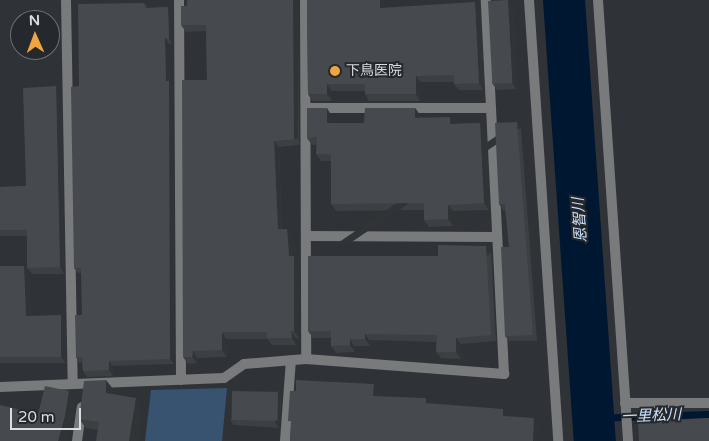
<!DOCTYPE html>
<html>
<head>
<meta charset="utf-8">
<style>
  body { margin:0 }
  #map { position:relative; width:709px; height:441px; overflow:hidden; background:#2f3236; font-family:"Varela Round","Noto Sans JP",sans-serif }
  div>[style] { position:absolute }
  .green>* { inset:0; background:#375370 }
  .stream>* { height:7px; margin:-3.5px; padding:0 3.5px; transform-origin:3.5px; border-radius:3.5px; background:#001732 }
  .river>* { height:42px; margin:-21px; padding:0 21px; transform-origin:21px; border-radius:21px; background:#001732 }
  .minor>* { height:10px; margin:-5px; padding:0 5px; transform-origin:5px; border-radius:5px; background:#787a7c }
  .wall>* { inset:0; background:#3c4043 }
  .shaded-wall>* { inset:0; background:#313437; transform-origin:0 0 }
  .building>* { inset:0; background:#464a4e; transform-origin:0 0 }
  .dots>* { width:14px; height:14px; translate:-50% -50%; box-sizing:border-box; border:2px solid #25282c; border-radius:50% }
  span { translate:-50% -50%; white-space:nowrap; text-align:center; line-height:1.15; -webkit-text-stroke:4px #25282c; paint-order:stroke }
  .poi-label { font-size:14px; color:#dbdde0 }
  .left { translate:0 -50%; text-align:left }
  .water-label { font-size:15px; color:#c9e0fa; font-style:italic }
  .north { position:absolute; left:10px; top:10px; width:50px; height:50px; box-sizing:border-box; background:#25282c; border:1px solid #6e7074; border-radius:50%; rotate:358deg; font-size:14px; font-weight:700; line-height:20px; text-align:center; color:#dbdde0 }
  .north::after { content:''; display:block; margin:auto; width:18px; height:22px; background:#f1a540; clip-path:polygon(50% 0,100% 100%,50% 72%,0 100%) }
  .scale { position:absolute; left:10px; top:408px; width:71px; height:22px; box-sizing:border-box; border:2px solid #dbdde0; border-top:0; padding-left:6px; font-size:15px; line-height:18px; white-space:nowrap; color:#dbdde0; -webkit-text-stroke:4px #25282c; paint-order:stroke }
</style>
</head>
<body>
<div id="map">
  <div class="green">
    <i style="clip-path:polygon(227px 388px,222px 441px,145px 441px,151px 390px)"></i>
  </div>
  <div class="stream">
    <i style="left:593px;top:418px;width:116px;rotate:-2deg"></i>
  </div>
  <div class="river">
    <i style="left:564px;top:0;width:442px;rotate:86deg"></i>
  </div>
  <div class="minor">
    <i style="left:66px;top:0;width:384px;rotate:89deg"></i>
    <i style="left:179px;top:0;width:380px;rotate:89.7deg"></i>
    <i style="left:305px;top:0;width:359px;rotate:89.8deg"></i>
    <i style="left:529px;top:0;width:442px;rotate:86.2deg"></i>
    <i style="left:598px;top:0;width:442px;rotate:86.1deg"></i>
    <i style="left:306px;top:108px;width:185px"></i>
    <i style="left:306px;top:236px;width:191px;rotate:0.3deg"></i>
    <i style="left:0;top:387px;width:224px;rotate:-2.3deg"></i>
    <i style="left:224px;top:378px;width:24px;rotate:-35deg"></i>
    <i style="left:244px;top:364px;width:62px;rotate:-4.6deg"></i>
    <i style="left:306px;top:359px;width:199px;rotate:4.3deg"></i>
    <i style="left:504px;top:374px;width:374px;rotate:-92.8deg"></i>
    <i style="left:625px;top:403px;width:84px"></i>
    <i style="left:77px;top:441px;width:34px;rotate:-82deg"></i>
    <i style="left:285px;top:441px;width:81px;rotate:-85.8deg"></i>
  </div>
  <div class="wall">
    <i style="clip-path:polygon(298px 0,299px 145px,279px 147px,282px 229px,287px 229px,292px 235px,293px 256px,299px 263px,299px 338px,296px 338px,296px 345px,272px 345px,267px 339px,226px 339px,227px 357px,197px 358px,197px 363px,188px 364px,183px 357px,207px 80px,206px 31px,186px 32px,181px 25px)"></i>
    <i style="clip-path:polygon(307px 0,384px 0,384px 8px,480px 9px,483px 90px,459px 90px,454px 84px,454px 82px,420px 82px,420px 101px,369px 101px,365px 94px,365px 91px,332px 91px,332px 101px,312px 101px,308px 94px)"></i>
    <i style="clip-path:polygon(144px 3px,148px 8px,168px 7px,172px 13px,172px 44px,169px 44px,170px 83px,173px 87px,174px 364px,112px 366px,113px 376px,87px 377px,83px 371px,82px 362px,79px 363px,76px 357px,82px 315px,81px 273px,78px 273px,74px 268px,79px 86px)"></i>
    <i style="clip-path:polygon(513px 7px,517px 89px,497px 90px,492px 83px)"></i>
    <i style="clip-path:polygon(56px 86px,61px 93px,64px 274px,32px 274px,27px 268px,27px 236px,0 236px,0 187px,26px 186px)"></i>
    <i style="clip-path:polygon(415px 108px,420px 115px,420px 117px,455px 124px,480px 123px,485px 130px,489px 210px,453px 211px,453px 226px,429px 227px,424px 220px,424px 210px,336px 211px,331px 204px,331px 161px,321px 161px,316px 154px,317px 145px,312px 145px,307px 138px,331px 115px,331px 123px,364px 123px)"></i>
    <i style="clip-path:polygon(517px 122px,521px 128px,537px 341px,509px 341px,505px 336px,509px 247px,505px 210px,503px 210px,499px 204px)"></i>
    <i style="clip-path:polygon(486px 246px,491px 252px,496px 341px,461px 344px,461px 359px,441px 358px,436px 352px,436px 342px,369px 340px,370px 346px,354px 346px,355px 352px,336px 353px,331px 346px,331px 338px,313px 338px,308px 331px,438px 256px)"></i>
    <i style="clip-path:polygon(0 266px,24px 266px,29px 272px,30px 316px,65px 321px,66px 363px,0 363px)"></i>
    <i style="clip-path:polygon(113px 389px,113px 394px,143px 407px,98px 430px,86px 428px,79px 419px)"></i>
    <i style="clip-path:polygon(281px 398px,279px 428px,234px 425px,230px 420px)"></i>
  </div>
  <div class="shaded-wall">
    <i style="left:293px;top:0;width:5px;height:139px"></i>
    <i style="clip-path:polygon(380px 0,384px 0,385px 15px,380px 8px)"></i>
    <i style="clip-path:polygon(508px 0,513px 7px,517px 89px,512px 83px)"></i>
    <i style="clip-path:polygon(475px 2px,480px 9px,483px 90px,479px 83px)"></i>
    <i style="clip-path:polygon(168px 7px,172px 13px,172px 44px,169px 38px)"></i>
    <i style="clip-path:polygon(165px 38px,169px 44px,170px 83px,173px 87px,174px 364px,170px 359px)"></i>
    <i style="clip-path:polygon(416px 76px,420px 82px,420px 101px,416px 94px)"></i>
    <i style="clip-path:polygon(327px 84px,332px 91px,332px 101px,327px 94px)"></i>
    <i style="clip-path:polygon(56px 86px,61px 93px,64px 274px,60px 267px)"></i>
    <i style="clip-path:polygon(327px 108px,331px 115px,331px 130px,327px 123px)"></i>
    <i style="clip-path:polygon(415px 108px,420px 115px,420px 124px,415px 118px)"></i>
    <i style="clip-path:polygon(450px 117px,455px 124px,450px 124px)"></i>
    <i style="left:517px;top:122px;width:7px;height:214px;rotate:56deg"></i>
    <i style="clip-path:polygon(480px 123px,485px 130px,489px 210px,484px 203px)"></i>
    <i style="clip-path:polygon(274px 141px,279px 147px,282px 236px,278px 229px)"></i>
    <i style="clip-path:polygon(448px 205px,453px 211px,453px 226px,448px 219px)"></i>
    <i style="clip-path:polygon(287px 229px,292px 235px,294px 263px,289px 256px)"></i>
    <i style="left:486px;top:246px;width:8px;height:89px;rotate:50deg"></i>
    <i style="clip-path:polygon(294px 256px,299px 263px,299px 338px,294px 331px)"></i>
    <i style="clip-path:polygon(24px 266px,29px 272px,30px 322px,26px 316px)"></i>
    <i style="clip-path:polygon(61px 315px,65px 321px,66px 363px,61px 357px)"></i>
    <i style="clip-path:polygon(291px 331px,296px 338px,296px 345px,292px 338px)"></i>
    <i style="clip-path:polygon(222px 332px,226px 339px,227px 357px,222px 350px)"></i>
    <i style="clip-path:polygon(365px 334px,369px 340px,370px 346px,365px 339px)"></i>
    <i style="clip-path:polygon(456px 338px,461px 344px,461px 359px,456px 352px)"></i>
    <i style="clip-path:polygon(350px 339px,354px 346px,355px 352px,350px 345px)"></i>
    <i style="clip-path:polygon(193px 351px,197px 358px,197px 363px,192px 357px)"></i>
    <i style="clip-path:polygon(109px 361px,112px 366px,113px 376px,109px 370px)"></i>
    <i style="clip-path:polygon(106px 380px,113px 389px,113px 403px,106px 393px)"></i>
    <i style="clip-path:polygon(374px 384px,379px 392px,379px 403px,373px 396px)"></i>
    <i style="clip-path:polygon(69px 391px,76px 401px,72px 426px,67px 441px,58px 441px)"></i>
    <i style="clip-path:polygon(278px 392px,281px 398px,279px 428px,275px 422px)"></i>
    <i style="clip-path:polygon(136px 398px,143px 407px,138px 441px,129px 441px)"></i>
    <i style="clip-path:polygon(503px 409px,509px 416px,503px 416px)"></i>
    <i style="clip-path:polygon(534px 418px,539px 425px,538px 441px,533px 441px)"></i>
  </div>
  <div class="building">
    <i style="clip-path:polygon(187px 0,293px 0,294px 139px,274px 141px,278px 229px,287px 229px,289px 256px,294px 256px,294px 331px,291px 331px,292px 338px,267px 338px,267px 332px,222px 332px,222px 350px,193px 351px,192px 357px,183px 357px,182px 80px,207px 80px,206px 25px,181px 25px,181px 6px,187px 6px)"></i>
    <i style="clip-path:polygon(307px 0,380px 0,380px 8px,475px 2px,479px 83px,454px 84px,454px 75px,416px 76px,416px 94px,365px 94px,365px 84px,327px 84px,327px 94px,308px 94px)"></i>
    <i style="left:508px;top:0;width:83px;height:20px;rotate:87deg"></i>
    <i style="clip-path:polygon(144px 3px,145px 8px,168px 7px,169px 38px,165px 38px,166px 81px,169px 81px,170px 359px,109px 361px,109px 370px,83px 371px,82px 357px,76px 357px,75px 315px,82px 315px,81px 268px,74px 268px,71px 87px,79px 86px,78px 4px)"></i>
    <i style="clip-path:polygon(56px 86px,60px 267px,27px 268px,27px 230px,0 230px,0 187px,26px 186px,23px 88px)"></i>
    <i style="clip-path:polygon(307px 108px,327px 108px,327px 123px,364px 123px,365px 108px,415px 108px,415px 118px,450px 117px,450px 124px,480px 123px,484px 203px,448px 205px,448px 219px,424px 220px,424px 203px,331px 204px,331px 154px,316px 154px,317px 137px,307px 138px)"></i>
    <i style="clip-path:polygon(517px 122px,533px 335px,505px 336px,501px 247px,509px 247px,505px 204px,499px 204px,495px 123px)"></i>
    <i style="clip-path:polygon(438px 245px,486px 246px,491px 335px,456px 338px,456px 352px,436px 352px,437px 335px,365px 334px,365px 339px,350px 339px,350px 345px,331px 346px,331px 331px,308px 331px,308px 256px,438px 256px)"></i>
    <i style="clip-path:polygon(0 266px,24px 266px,26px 316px,61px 315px,61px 357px,0 357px)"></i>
    <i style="clip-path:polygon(106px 380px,106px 393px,136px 398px,129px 441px,96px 441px,99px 422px,79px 419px,84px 381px)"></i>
    <i style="clip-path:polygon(296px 380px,374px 384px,373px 396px,426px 398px,426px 403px,503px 409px,503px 416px,534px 418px,533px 441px,290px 441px,291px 421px,288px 421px,290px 391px,296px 391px)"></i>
    <i style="clip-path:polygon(45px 386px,69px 391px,65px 416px,58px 441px,0 441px,0 405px,38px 414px)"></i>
    <i style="left:232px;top:391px;width:46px;height:29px;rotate:1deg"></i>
    <i style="clip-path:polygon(709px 418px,709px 441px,639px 441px,638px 422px)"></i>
  </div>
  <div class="dots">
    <i style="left:335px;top:71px;background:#f1a540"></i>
  </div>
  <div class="poi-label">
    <span class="left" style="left:346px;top:71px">下鳥医院</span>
  </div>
  <div class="water-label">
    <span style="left:580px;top:220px;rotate:-94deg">恩智川</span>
    <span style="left:651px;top:416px;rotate:-2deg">一里松川</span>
  </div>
  <div class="north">N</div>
  <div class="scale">20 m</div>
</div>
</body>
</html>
